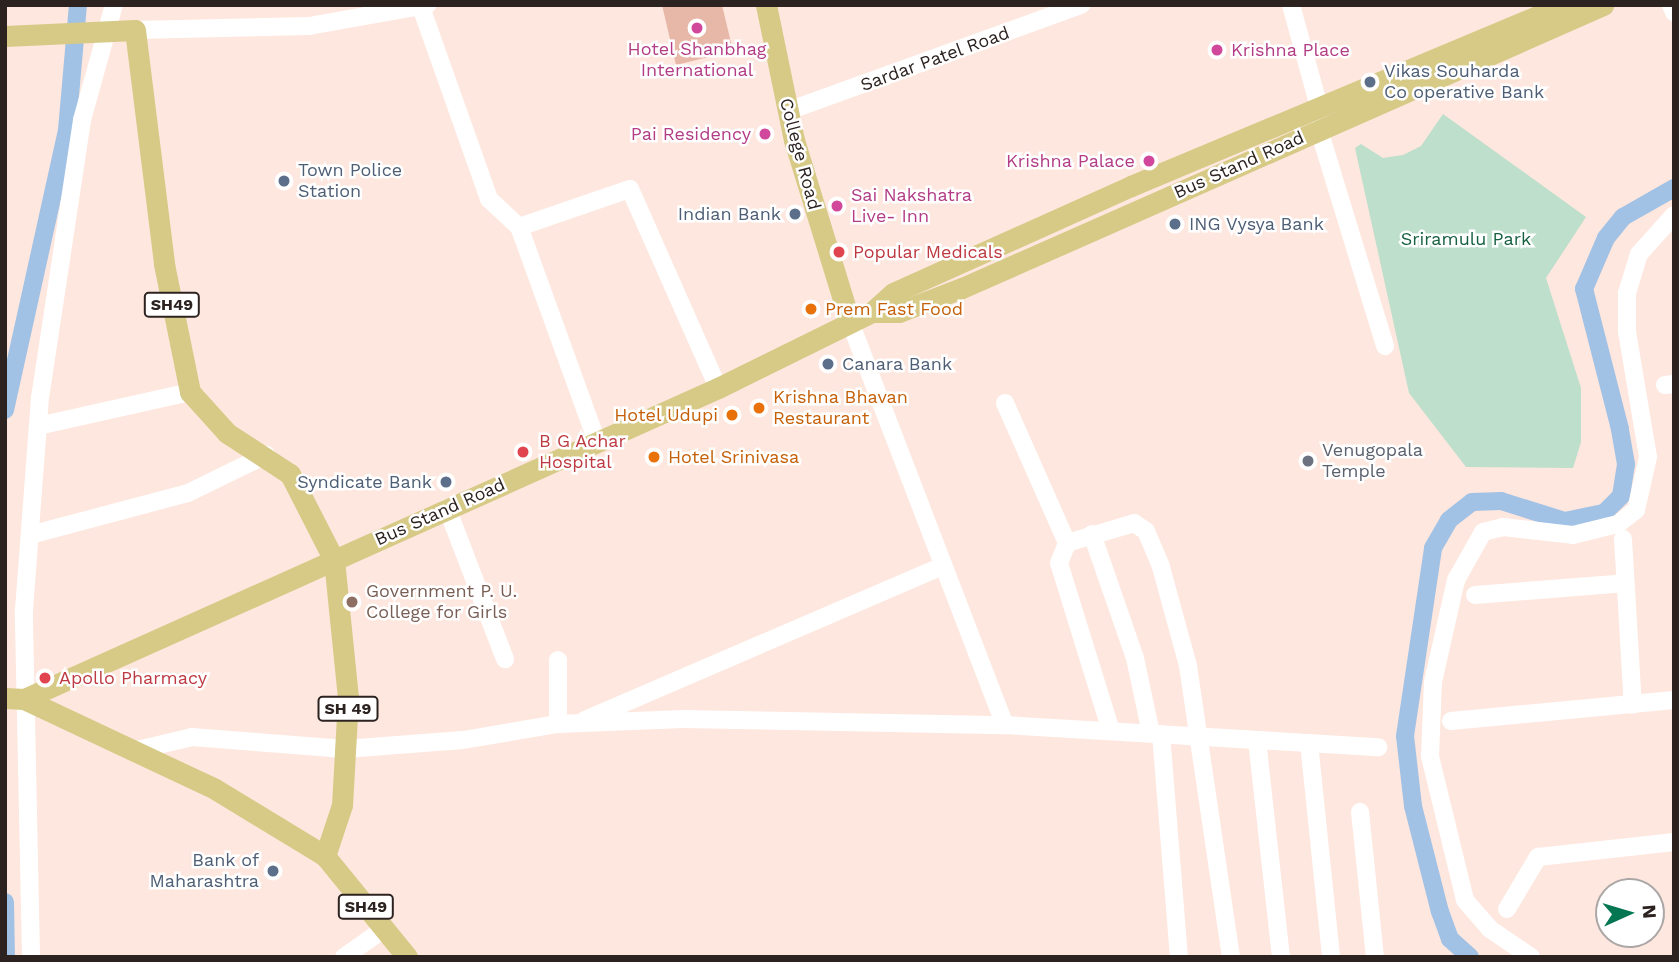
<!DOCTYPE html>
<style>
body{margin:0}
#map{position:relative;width:1679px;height:962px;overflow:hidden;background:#fee7de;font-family:"Work Sans",sans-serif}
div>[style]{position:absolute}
.green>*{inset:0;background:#bddfcb}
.canal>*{height:18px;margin:-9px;padding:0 9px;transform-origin:9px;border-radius:9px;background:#a2c2e5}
.building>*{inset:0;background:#e7b7a8}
.minor>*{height:18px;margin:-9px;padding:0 9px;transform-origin:9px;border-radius:9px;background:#fff}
.major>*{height:21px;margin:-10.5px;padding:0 10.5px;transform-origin:10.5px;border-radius:10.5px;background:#d6ca86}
.dots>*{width:19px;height:19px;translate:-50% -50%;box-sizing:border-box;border:4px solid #fff;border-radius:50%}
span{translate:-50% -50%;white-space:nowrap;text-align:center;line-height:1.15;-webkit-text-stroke:5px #fff;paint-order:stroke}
.shield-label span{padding:2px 5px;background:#fff;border:2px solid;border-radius:5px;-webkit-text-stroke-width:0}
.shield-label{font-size:16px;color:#2c2320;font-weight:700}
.hotel-label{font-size:18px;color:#b23c85}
.left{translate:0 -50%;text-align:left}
.right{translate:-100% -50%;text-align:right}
.street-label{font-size:18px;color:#2c2320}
.service-label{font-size:18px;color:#4e5e75}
.park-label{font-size:18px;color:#166140}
.health-label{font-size:18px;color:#be3a42}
.food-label{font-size:18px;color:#c56008}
.worship-label{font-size:18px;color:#5b616d}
.education-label{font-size:18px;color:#785e54}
.frame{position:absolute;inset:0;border:7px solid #2c2320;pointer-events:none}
.north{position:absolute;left:1595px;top:878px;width:70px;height:70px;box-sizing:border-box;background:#fff;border:2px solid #aba7a6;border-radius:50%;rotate:86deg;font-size:19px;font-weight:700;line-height:28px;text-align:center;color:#2c2320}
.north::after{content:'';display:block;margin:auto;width:24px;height:32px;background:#047752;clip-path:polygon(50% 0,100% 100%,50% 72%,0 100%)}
</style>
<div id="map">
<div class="green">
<div style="clip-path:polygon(1443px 114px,1586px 217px,1546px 278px,1581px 388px,1581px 442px,1573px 468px,1466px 467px,1409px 393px,1355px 148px,1361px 144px,1383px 158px,1403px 155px,1421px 146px)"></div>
</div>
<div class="canal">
<div style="left:5px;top:410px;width:287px;rotate:-77.5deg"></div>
<div style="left:67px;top:130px;width:125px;rotate:-85deg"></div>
<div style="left:5px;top:902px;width:55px;rotate:89deg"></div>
<div style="left:1470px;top:957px;width:27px;rotate:-138deg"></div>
<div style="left:1450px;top:939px;width:29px;rotate:-110deg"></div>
<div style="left:1440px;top:912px;width:109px;rotate:-104.3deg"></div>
<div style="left:1413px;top:806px;width:70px;rotate:-96.5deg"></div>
<div style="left:1405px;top:736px;width:190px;rotate:-81.5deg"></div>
<div style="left:1433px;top:548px;width:32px;rotate:-60deg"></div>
<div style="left:1449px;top:520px;width:29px;rotate:-38deg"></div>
<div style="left:1472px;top:502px;width:29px;rotate:-2deg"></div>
<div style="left:1501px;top:501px;width:67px;rotate:17.4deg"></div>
<div style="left:1565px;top:521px;width:40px;rotate:-12deg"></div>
<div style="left:1604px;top:513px;width:24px;rotate:-45deg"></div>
<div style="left:1621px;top:496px;width:32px;rotate:-81deg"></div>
<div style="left:1626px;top:464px;width:36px;rotate:-100deg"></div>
<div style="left:1620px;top:429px;width:145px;rotate:-104.4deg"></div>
<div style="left:1584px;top:289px;width:56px;rotate:-66.7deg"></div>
<div style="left:1606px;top:238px;width:27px;rotate:-51deg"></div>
<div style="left:1623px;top:217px;width:59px;rotate:-29.6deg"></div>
</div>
<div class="building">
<div style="clip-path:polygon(662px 5px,722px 5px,733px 51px,676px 65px)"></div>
</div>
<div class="minor">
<div style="left:1291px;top:5px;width:109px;rotate:74.6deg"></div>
<div style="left:1320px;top:110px;width:20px;rotate:93deg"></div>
<div style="left:1319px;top:130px;width:226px;rotate:73deg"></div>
<div style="left:1671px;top:5px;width:8px;rotate:67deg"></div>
<div style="left:421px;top:7px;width:204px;rotate:70.5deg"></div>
<div style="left:489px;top:199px;width:41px;rotate:43deg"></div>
<div style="left:135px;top:30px;width:174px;rotate:-1.3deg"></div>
<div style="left:309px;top:26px;width:120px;rotate:-10.1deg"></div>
<div style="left:788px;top:111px;width:312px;rotate:-19.9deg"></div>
<div style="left:850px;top:322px;width:432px;rotate:69deg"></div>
<div style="left:1665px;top:385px;width:9px;rotate:-6deg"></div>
<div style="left:1005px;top:403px;width:153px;rotate:66.1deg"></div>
<div style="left:38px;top:426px;width:156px;rotate:-12.6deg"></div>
<div style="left:597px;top:442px;width:229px;rotate:-109.9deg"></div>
<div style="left:519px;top:227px;width:117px;rotate:-18.9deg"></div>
<div style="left:630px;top:189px;width:218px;rotate:66.1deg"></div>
<div style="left:447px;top:508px;width:162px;rotate:69deg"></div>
<div style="left:1092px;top:534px;width:131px;rotate:70.9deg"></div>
<div style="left:1135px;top:658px;width:77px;rotate:78deg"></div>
<div style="left:30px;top:535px;width:163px;rotate:-14.9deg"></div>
<div style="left:188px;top:493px;width:87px;rotate:-26deg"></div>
<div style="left:1623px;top:539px;width:166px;rotate:86.6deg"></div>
<div style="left:1475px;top:595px;width:151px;rotate:-4.5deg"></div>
<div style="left:558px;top:660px;width:64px;rotate:90deg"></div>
<div style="left:585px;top:720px;width:390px;rotate:-23.3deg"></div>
<div style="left:1451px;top:721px;width:224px;rotate:-5.4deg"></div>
<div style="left:1111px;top:731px;width:176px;rotate:-107.2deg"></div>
<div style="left:1059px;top:563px;width:22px;rotate:-68deg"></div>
<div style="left:1067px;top:543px;width:70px;rotate:-16.6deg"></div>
<div style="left:1134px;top:523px;width:14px;rotate:34deg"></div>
<div style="left:1146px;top:531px;width:39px;rotate:67deg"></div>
<div style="left:1161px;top:567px;width:103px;rotate:74.7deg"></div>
<div style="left:1188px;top:666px;width:294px;rotate:81.6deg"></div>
<div style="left:1161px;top:734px;width:224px;rotate:85.4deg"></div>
<div style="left:1257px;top:740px;width:218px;rotate:83.7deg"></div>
<div style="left:1309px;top:743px;width:215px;rotate:84.1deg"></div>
<div style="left:137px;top:750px;width:57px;rotate:-13.3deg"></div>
<div style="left:192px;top:737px;width:153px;rotate:4.5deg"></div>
<div style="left:345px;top:749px;width:118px;rotate:-4.4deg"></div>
<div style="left:463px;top:740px;width:96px;rotate:-9.6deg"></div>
<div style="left:558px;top:724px;width:125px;rotate:-2.3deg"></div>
<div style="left:683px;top:719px;width:322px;rotate:1.1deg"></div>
<div style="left:1005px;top:725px;width:374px;rotate:3.4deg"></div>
<div style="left:1360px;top:812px;width:146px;rotate:84.1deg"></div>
<div style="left:1507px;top:909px;width:61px;rotate:-59.2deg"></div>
<div style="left:1538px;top:857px;width:137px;rotate:-6.3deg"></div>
<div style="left:31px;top:957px;width:347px;rotate:-91.2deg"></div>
<div style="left:24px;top:610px;width:213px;rotate:-85.7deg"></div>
<div style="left:40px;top:398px;width:281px;rotate:-81.4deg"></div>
<div style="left:82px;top:120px;width:119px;rotate:-74.5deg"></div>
<div style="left:344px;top:957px;width:49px;rotate:-35deg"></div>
<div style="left:1531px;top:957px;width:50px;rotate:-145.7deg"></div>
<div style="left:1490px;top:929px;width:38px;rotate:-131deg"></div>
<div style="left:1465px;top:900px;width:148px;rotate:-103.7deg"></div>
<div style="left:1430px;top:756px;width:74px;rotate:-87.7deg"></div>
<div style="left:1433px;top:682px;width:105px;rotate:-77.3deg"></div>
<div style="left:1456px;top:580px;width:55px;rotate:-60.6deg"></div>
<div style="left:1483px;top:532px;width:21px;rotate:-14deg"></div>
<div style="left:1503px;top:527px;width:70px;rotate:6.5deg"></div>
<div style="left:1573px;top:535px;width:46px;rotate:-13.7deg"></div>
<div style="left:1618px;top:524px;width:23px;rotate:-38deg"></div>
<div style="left:1636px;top:510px;width:54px;rotate:-77.2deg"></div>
<div style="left:1648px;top:457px;width:128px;rotate:-99.5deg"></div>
<div style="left:1627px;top:331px;width:38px;rotate:-90deg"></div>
<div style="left:1627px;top:293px;width:41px;rotate:-72.9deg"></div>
<div style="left:1639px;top:254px;width:52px;rotate:-48.1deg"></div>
</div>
<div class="major">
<div style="left:766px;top:5px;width:138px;rotate:78.3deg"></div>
<div style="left:794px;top:140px;width:190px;rotate:72.9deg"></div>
<div style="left:5px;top:36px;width:130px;rotate:-2.6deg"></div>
<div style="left:135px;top:30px;width:236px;rotate:82.9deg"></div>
<div style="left:164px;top:264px;width:131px;rotate:78.5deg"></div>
<div style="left:190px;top:392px;width:55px;rotate:47.9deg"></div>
<div style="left:227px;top:433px;width:75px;rotate:33.1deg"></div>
<div style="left:290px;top:474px;width:97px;rotate:62.9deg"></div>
<div style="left:334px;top:560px;width:139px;rotate:84.2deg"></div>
<div style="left:348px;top:698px;width:107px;rotate:93.2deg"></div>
<div style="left:342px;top:805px;width:54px;rotate:108.4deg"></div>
<div style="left:872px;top:312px;width:27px"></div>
<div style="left:899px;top:312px;width:67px;rotate:-20.9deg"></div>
<div style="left:962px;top:288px;width:701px;rotate:-23.82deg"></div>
<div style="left:5px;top:698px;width:19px;rotate:3deg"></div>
<div style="left:24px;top:699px;width:760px;rotate:-24.14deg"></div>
<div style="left:718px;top:388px;width:172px;rotate:-26.3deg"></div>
<div style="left:872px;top:312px;width:28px;rotate:-42deg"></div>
<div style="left:893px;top:293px;width:261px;rotate:-24.2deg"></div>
<div style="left:1131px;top:186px;width:469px;rotate:-22.7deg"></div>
<div style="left:24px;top:699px;width:211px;rotate:25.2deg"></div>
<div style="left:215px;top:789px;width:129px;rotate:31.3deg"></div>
<div style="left:325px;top:856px;width:130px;rotate:50.9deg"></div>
</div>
<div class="dots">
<div style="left:697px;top:28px;background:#d1479c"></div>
<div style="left:1217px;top:50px;background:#d1479c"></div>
<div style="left:1370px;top:82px;background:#5c6f8a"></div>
<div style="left:765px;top:134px;background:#d1479c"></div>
<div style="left:1149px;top:161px;background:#d1479c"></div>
<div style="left:284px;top:181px;background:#5c6f8a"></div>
<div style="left:837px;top:206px;background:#d1479c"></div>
<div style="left:795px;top:214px;background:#5c6f8a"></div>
<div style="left:1175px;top:224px;background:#5c6f8a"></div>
<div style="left:839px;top:252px;background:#e0444e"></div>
<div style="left:811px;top:309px;background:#e8710a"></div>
<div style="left:828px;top:364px;background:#5c6f8a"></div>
<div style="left:759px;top:408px;background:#e8710a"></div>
<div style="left:732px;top:415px;background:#e8710a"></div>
<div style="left:523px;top:452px;background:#e0444e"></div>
<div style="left:654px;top:457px;background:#e8710a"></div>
<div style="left:1308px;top:461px;background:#6b7280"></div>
<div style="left:446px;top:482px;background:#5c6f8a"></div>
<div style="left:352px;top:602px;background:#8d6e63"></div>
<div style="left:45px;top:678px;background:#e0444e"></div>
<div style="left:273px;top:871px;background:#5c6f8a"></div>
</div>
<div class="shield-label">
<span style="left:172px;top:305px">SH49</span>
<span style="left:348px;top:709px">SH 49</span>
<span style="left:366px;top:907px">SH49</span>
</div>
<div class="hotel-label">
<span style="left:697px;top:60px">Hotel Shanbhag<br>International</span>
<span class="left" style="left:1231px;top:50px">Krishna Place</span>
<span class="right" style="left:751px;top:134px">Pai Residency</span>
<span class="right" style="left:1135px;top:161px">Krishna Palace</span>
<span class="left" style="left:851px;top:206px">Sai Nakshatra<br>Live- Inn</span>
</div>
<div class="street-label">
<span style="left:935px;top:59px;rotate:-20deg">Sardar Patel Road</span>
<span style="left:800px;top:154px;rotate:75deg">College Road</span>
<span style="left:1239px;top:165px;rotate:-24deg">Bus Stand Road</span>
<span style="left:440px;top:512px;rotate:-24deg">Bus Stand Road</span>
</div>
<div class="service-label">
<span class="left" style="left:1384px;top:82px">Vikas Souharda<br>Co operative Bank</span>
<span class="left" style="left:298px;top:181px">Town Police<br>Station</span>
<span class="right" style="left:781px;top:214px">Indian Bank</span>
<span class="left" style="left:1189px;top:224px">ING Vysya Bank</span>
<span class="left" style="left:842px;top:364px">Canara Bank</span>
<span class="right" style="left:432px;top:482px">Syndicate Bank</span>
<span class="right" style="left:259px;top:871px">Bank of<br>Maharashtra</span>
</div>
<div class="park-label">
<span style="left:1466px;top:239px">Sriramulu Park</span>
</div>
<div class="health-label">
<span class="left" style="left:853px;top:252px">Popular Medicals</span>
<span class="left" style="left:539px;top:452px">B G Achar<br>Hospital</span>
<span class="left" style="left:59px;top:678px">Apollo Pharmacy</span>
</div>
<div class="food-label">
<span class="left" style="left:825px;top:309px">Prem Fast Food</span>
<span class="left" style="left:773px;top:408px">Krishna Bhavan<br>Restaurant</span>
<span class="right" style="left:718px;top:415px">Hotel Udupi</span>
<span class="left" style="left:668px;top:457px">Hotel Srinivasa</span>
</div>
<div class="worship-label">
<span class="left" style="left:1322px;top:461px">Venugopala<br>Temple</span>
</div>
<div class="education-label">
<span class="left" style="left:366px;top:602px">Government P. U.<br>College for Girls</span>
</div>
<div class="frame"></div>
<div class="north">N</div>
</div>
